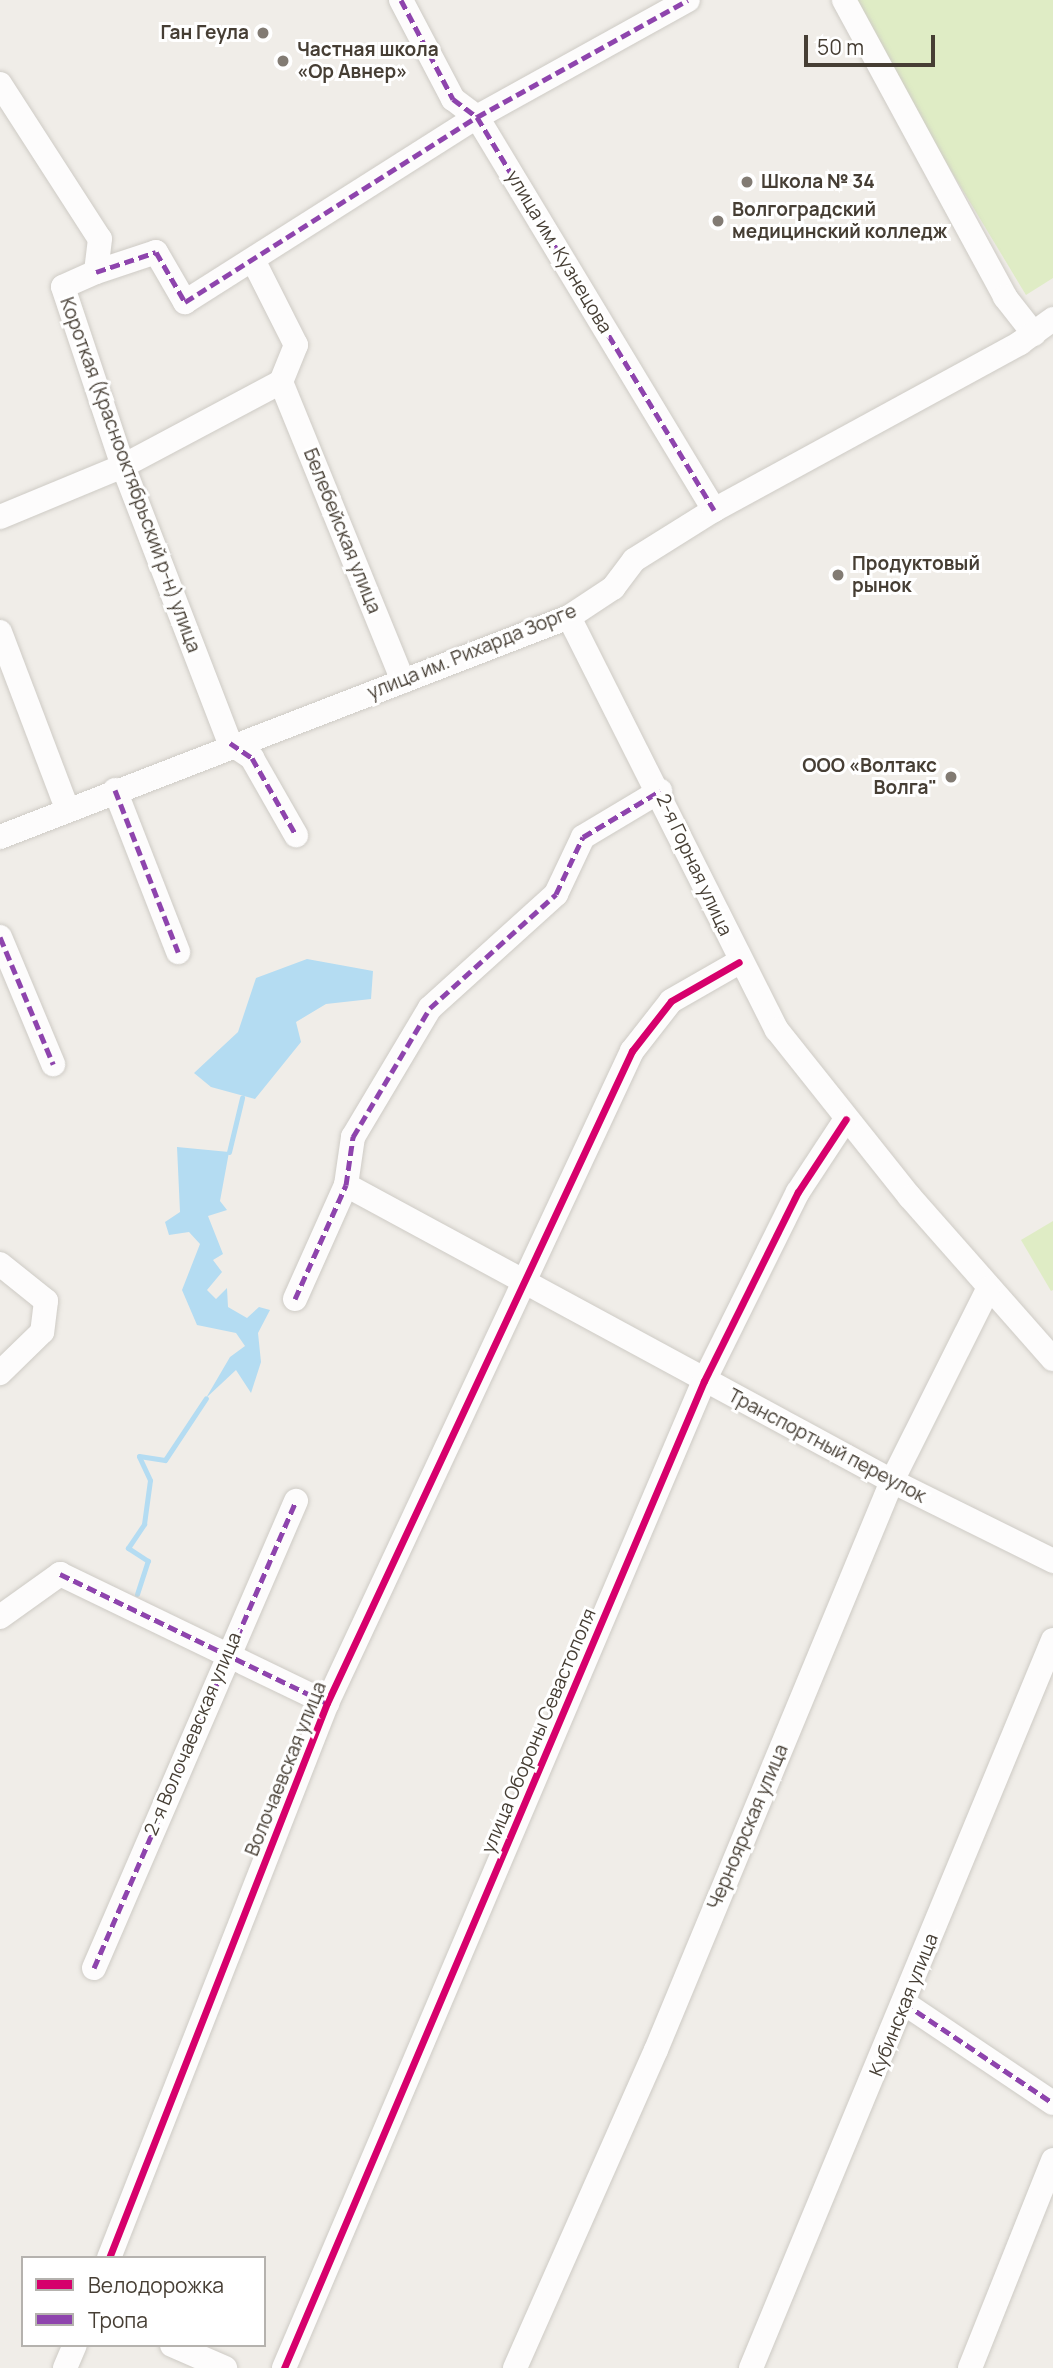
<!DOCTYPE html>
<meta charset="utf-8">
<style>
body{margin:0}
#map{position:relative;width:1053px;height:2368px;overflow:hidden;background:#f0ede8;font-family:Manrope,sans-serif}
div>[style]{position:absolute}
.green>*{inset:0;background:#dfecc5}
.water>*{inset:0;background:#b4dcf2}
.stream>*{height:5px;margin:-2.5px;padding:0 2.5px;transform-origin:2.5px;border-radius:2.5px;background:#b4dcf2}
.roads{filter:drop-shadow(0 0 2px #cecbc5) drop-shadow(0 0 2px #cecbc5)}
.minor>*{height:24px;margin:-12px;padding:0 12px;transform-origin:12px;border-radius:12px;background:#fdfcfc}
.quiet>*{height:5px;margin-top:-2.5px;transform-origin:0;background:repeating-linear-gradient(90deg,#8e44ad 0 10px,transparent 0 15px)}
.cycleway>*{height:7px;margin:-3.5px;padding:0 3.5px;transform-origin:3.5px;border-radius:3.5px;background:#d6006c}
.dots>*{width:19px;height:19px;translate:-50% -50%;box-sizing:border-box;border:4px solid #fff;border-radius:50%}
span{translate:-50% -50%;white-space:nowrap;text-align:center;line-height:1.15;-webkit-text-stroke:6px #fff;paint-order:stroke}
.poi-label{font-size:19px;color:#463e34;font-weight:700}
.right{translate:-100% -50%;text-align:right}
.left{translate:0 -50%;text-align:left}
.street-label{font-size:19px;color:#463e34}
.legend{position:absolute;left:21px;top:2256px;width:245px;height:91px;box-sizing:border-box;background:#fff;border:2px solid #b5b2ae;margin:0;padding:9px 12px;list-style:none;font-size:21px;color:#463e34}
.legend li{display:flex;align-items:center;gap:14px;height:35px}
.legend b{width:35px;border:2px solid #b5b2ae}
.scale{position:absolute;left:804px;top:35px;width:131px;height:32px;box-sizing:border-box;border:4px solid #463e34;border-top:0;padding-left:9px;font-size:21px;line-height:24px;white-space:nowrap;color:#463e34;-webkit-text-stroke:5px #fff;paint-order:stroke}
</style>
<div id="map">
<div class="green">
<div style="clip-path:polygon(848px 0,1053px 0,1053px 278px,1026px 295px)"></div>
<div style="clip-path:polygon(1053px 1221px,1053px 1290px,1051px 1291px,1021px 1240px)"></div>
</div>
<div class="water">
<div style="clip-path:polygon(307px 959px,373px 971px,371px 999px,326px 1004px,296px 1022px,301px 1042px,255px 1099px,211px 1087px,194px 1073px,238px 1032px,256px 978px)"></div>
<div style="clip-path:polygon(177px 1147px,229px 1152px,220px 1201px,227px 1210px,208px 1216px,223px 1254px,213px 1260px,222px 1272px,207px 1290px,216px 1299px,227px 1288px,228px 1307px,247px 1318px,259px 1307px,270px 1310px,258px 1333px,261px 1362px,251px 1393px,236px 1370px,206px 1398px,230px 1357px,245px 1346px,236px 1333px,197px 1325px,182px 1290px,200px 1244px,189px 1232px,169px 1235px,165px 1222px,180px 1212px)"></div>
</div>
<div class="stream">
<div style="left:229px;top:1152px;width:56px;rotate:-76.5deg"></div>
<div style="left:137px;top:1594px;width:35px;rotate:-72deg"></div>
<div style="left:148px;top:1561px;width:24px;rotate:-147deg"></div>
<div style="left:128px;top:1548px;width:29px;rotate:-56deg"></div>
<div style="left:144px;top:1524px;width:44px;rotate:-82.2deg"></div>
<div style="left:150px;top:1480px;width:26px;rotate:-115deg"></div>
<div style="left:139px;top:1456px;width:26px;rotate:9deg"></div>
<div style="left:165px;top:1460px;width:74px;rotate:-56.5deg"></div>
</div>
<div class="roads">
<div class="minor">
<div style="left:401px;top:0;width:112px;rotate:62.3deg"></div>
<div style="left:453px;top:99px;width:30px;rotate:37deg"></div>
<div style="left:477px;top:117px;width:459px;rotate:58.9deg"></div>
<div style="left:844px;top:0;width:338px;rotate:61.5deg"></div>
<div style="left:1005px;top:297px;width:47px;rotate:51.9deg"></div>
<div style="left:0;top:84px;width:184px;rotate:57.2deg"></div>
<div style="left:100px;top:239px;width:33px;rotate:97deg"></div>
<div style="left:96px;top:272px;width:36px;rotate:156deg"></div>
<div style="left:63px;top:287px;width:189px;rotate:71.5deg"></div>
<div style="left:123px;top:466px;width:297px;rotate:68.9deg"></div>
<div style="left:230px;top:743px;width:27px;rotate:34deg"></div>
<div style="left:252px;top:758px;width:89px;rotate:60.3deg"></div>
<div style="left:96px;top:272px;width:63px;rotate:-18.4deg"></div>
<div style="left:156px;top:252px;width:58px;rotate:59.9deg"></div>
<div style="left:185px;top:302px;width:346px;rotate:-32.4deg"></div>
<div style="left:477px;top:117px;width:241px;rotate:-29deg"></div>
<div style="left:281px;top:382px;width:323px;rotate:67.8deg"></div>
<div style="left:0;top:517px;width:133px;rotate:-22.5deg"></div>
<div style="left:123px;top:466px;width:179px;rotate:-28deg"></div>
<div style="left:281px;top:382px;width:40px;rotate:-68deg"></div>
<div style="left:296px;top:345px;width:93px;rotate:-116.8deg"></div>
<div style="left:569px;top:617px;width:462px;rotate:63.3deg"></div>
<div style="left:777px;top:1030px;width:213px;rotate:51.5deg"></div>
<div style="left:910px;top:1197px;width:216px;rotate:48.6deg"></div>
<div style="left:0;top:632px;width:188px;rotate:69.2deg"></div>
<div style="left:115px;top:790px;width:174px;rotate:68.7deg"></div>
<div style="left:0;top:837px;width:610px;rotate:-21.14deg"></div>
<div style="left:569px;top:617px;width:53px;rotate:-33.4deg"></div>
<div style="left:613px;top:588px;width:35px;rotate:-53deg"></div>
<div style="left:634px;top:560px;width:94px;rotate:-32deg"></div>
<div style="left:714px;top:510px;width:349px;rotate:-28.6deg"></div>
<div style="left:1020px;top:343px;width:41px;rotate:-36deg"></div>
<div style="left:0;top:937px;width:138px;rotate:67.3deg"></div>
<div style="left:346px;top:1185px;width:621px;rotate:28.46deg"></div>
<div style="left:892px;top:1481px;width:180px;rotate:26.4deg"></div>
<div style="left:0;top:1264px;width:59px;rotate:38.8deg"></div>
<div style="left:46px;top:1301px;width:31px;rotate:97deg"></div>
<div style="left:42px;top:1332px;width:59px;rotate:135.7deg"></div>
<div style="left:295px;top:1299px;width:125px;rotate:-65.9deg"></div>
<div style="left:346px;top:1185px;width:49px;rotate:-81.7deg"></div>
<div style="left:353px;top:1137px;width:150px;rotate:-59.2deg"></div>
<div style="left:430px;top:1008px;width:170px;rotate:-42.1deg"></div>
<div style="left:556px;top:894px;width:63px;rotate:-64.7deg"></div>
<div style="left:583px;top:837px;width:90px;rotate:-30.9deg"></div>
<div style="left:0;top:1617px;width:74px;rotate:-35.6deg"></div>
<div style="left:60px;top:1574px;width:297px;rotate:25.8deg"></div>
<div style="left:94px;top:1968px;width:509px;rotate:-66.61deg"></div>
<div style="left:904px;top:2003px;width:179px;rotate:33.9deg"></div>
<div style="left:109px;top:2258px;width:596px;rotate:-68.56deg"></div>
<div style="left:327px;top:1703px;width:720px;rotate:-64.93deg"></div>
<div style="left:632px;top:1051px;width:63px;rotate:-52deg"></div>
<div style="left:671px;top:1001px;width:78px;rotate:-29.8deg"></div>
<div style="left:172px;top:2345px;width:58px;rotate:23.5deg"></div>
<div style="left:65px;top:2368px;width:25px;rotate:-67deg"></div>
<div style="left:284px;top:2368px;width:1073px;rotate:-66.95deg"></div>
<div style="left:704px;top:1381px;width:211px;rotate:-63.6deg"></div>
<div style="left:798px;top:1192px;width:87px;rotate:-56.7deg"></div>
<div style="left:515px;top:2368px;width:348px;rotate:-66.1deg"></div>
<div style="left:656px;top:2050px;width:616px;rotate:-67.47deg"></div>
<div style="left:892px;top:1481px;width:215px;rotate:-63.4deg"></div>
<div style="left:751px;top:2368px;width:788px;rotate:-67.47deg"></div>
<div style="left:970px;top:2368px;width:224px;rotate:-68.2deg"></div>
</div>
</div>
<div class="quiet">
<div style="left:401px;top:0;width:112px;rotate:62.3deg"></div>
<div style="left:453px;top:99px;width:30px;rotate:37deg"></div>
<div style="left:477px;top:117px;width:459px;rotate:58.9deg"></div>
<div style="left:96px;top:272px;width:63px;rotate:-18.4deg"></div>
<div style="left:156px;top:252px;width:58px;rotate:59.9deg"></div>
<div style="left:185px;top:302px;width:346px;rotate:-32.4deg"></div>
<div style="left:477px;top:117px;width:241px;rotate:-29deg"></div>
<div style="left:230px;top:743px;width:27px;rotate:34deg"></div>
<div style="left:252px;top:758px;width:89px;rotate:60.3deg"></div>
<div style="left:115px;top:790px;width:174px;rotate:68.7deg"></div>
<div style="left:0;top:937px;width:138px;rotate:67.3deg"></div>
<div style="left:295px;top:1299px;width:125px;rotate:-65.9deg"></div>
<div style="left:346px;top:1185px;width:49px;rotate:-81.7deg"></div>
<div style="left:353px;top:1137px;width:150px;rotate:-59.2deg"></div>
<div style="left:430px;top:1008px;width:170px;rotate:-42.1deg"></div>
<div style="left:556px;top:894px;width:63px;rotate:-64.7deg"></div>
<div style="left:583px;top:837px;width:90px;rotate:-30.9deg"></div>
<div style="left:60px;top:1574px;width:297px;rotate:25.8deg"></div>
<div style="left:94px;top:1968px;width:509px;rotate:-66.61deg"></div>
<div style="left:904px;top:2003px;width:179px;rotate:33.9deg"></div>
</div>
<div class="cycleway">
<div style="left:109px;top:2258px;width:596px;rotate:-68.56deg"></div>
<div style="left:327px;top:1703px;width:720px;rotate:-64.93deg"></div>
<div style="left:632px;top:1051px;width:63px;rotate:-52deg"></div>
<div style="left:671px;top:1001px;width:78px;rotate:-29.8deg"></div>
<div style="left:284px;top:2368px;width:1073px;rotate:-66.95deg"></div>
<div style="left:704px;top:1381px;width:211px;rotate:-63.6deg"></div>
<div style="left:798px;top:1192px;width:87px;rotate:-56.7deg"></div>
</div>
<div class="dots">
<div style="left:263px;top:33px;background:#827b73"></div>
<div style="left:283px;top:61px;background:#827b73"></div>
<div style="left:747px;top:182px;background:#827b73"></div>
<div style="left:718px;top:221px;background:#827b73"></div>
<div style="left:838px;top:575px;background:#827b73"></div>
<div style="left:951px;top:777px;background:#827b73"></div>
</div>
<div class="poi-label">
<span class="right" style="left:249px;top:33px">Ган Геула</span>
<span class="left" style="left:297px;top:61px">Частная школа<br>«Ор Авнер»</span>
<span class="left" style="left:761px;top:182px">Школа № 34</span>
<span class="left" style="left:732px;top:221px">Волгоградский<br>медицинский колледж</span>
<span class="left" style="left:852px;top:575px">Продуктовый<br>рынок</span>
<span class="right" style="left:937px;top:777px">ООО «Волтакс<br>Волга"</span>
</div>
<div class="street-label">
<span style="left:559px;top:252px;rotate:59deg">улица им. Кузнецова</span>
<span style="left:130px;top:475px;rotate:70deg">Короткая (Краснооктябрьский р-н) улица</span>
<span style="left:342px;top:531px;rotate:68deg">Белебейская улица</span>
<span style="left:472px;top:652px;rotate:-22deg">улица им. Рихарда Зорге</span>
<span style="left:694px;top:865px;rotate:65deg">2-я Горная улица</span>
<span style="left:827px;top:1446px;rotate:28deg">Транспортный переулок</span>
<span style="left:539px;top:1731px;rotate:-67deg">улица Обороны Севастополя</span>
<span style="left:193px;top:1734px;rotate:-67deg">2-я Волочаевская улица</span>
<span style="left:286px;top:1769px;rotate:-68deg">Волочаевская улица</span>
<span style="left:748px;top:1827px;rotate:-67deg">Черноярская улица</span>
<span style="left:904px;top:2005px;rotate:-68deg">Кубинская улица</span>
</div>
<ul class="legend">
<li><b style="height:9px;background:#d6006c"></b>Велодорожка</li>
<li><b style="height:9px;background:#8e44ad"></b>Тропа</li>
</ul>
<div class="scale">50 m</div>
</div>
